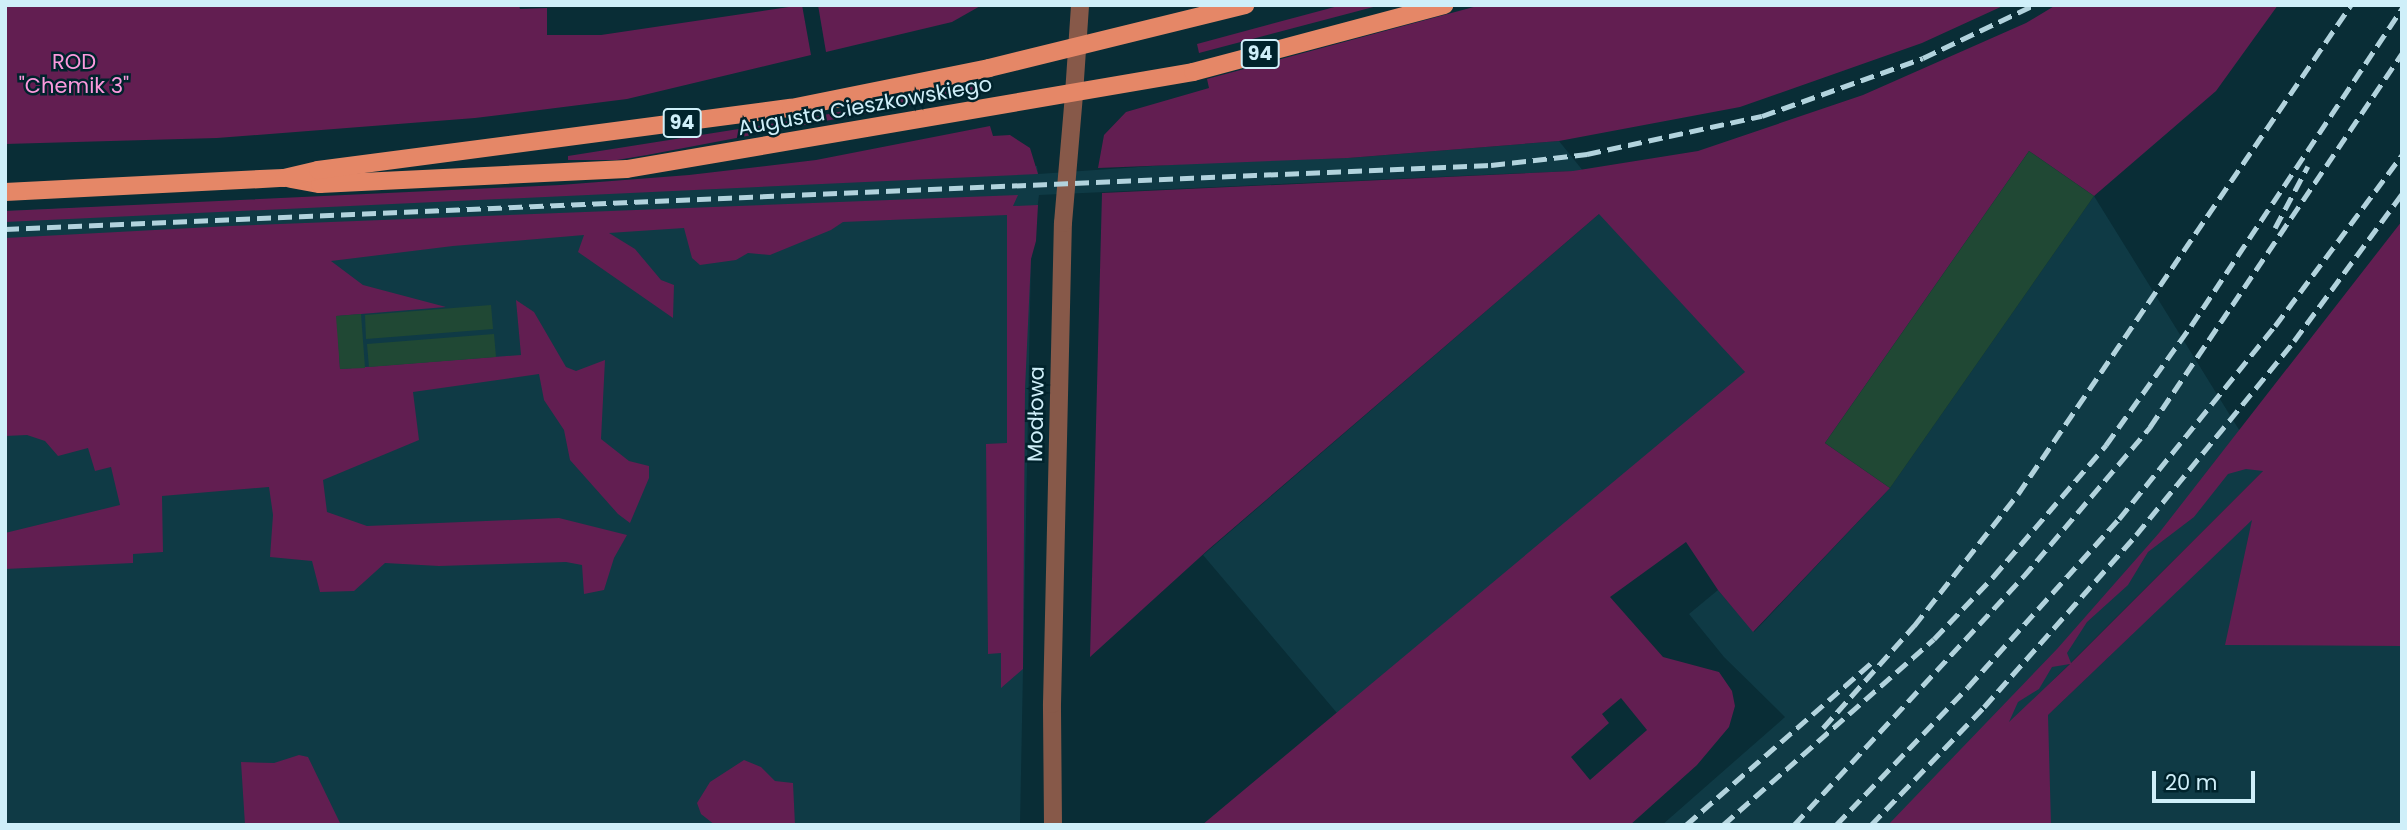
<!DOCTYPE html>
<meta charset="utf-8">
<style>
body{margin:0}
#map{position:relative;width:2407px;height:830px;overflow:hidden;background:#092d36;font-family:Poppins,sans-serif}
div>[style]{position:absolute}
.built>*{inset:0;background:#0f3a45}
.green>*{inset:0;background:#621e51}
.water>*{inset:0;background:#204834}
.minor>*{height:18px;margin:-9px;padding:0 9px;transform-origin:9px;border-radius:9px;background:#875949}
.tertiary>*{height:18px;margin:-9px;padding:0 9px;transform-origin:9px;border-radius:9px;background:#875949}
.primary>*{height:18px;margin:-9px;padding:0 9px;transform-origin:9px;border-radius:9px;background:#e58767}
.rail>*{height:5px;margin-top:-2.5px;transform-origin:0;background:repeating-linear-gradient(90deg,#b2d3dd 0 14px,transparent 0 21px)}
span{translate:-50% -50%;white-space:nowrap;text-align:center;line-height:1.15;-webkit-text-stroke:5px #00232c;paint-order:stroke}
.shield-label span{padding:2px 5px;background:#00232c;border:2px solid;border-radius:5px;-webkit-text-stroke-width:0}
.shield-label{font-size:19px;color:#cfeff9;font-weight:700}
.park-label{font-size:21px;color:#fa99dc}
.street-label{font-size:21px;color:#cfeff9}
.frame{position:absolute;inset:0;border:7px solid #cfeff9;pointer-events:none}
.scale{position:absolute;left:2152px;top:771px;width:103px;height:32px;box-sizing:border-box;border:4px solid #cfeff9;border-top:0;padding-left:9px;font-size:21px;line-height:24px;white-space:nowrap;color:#cfeff9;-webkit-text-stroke:5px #00232c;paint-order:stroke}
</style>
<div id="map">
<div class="built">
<div style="clip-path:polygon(1559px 141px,1746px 373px,1337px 713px,1203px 555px,1599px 214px,1573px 171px,1039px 195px,1031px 259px,1020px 825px,5px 825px,5px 211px,1037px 166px,1038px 174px,1239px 160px,1348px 158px)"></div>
<div style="clip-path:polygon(2094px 196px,2264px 470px,1908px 825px,1662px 825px,1785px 717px,1724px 657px,1689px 614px,1718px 590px,1754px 632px,1890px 488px)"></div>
<div style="clip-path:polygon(2291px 482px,2402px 488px,2402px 825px,1938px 825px,1965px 794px)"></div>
</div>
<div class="green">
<div style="clip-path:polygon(5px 5px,519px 5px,520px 9px,547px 8px,547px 35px,601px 35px,802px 5px,811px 55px,627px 99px,475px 118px,217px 138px,5px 144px)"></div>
<div style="clip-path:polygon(818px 5px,982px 5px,952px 22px,826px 52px)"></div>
<div style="clip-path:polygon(1342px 5px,1381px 5px,1199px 53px,1197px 44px)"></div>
<div style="clip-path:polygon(1481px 5px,2005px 5px,1922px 43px,1740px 107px,1559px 141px,1348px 158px,1098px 168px,1104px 135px,1126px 112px,1209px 88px,1207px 79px)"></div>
<div style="clip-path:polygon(evenodd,2056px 5px,2278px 5px,2216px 91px,2094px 196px,2029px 151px,1825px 443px,1890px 488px,1753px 632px,1718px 590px,1686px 542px,1610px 597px,1663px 657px,1719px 672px,1732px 691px,1735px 706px,1729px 727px,1697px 765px,1630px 825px,1202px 825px,1745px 372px,1599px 214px,1209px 549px,1090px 657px,1102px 193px,1573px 171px,1698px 151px,1863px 95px,2026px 23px,2056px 5px,1621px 698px,1647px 730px,1590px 780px,1571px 757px,1609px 723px,1602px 714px,1621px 698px)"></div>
<div style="clip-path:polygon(981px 83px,983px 91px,647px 155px,617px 160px,568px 160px,568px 156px,814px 117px)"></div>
<div style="clip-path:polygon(990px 126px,993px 136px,1010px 135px,1030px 148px,1038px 174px,5px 222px,5px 211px,560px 185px,689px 175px,816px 160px)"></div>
<div style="clip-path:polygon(1018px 195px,1013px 206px,1038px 205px,1036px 241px,1031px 259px,1025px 389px,1023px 669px,1001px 688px,1001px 653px,988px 654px,986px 444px,1007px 443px,1007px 215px,843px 222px,831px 230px,770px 255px,748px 253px,736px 260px,700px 265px,692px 258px,684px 228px,609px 233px,635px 249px,661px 280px,674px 285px,673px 318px,578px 252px,584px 235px,453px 246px,331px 261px,363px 285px,446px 307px,337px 316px,340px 369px,521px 355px,516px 300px,534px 312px,566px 367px,576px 371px,605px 360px,601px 439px,629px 461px,649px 466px,649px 478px,630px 523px,618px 514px,570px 460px,564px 430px,544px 400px,539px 374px,413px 392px,419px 440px,323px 480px,327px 512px,367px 526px,559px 518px,627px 535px,614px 558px,604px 590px,584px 594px,582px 565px,566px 562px,439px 566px,385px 563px,354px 591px,320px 592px,312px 561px,270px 557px,273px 515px,269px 487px,162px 496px,163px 552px,133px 554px,133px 563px,5px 569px,5px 533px,120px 505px,111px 467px,95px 471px,88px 448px,58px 456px,45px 441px,27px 435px,5px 436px,5px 238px,230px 226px)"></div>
<div style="clip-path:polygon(evenodd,2402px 221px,2402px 646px,2225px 645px,2252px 520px,2048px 715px,2051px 825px,1888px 825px,2057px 649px,2159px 533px,2402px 221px,2246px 469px,2263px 471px,2071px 663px,2067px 653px,2087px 622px,2128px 585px,2148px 552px,2194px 517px,2228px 474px,2246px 469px,2402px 221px,2070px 664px,2009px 722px,2018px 702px,2039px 689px,2052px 667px,2070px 664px)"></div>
<div style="clip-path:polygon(299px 755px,308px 757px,341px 825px,245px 825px,241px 762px,274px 763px)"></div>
<div style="clip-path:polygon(744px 760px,761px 767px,775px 781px,793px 783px,795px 825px,715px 825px,701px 814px,697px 803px,710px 782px)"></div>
</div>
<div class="water">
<div style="clip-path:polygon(2029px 151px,2094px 196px,1890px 488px,1825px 443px)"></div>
<div style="clip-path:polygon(491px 305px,493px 329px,366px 339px,365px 315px)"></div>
<div style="clip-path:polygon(361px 314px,365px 368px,340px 369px,336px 316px)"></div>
<div style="clip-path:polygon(494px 334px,496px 357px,369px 367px,367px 344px)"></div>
</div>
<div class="minor">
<div style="left:1053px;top:825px;width:121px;rotate:-90.5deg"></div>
<div style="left:1052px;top:704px;width:481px;rotate:-88.7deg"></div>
<div style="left:1063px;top:223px;width:129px;rotate:-85.1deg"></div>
</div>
<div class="tertiary">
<div style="left:1074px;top:94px;width:89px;rotate:-86.1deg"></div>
</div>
<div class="primary">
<div style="left:291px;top:179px;width:29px;rotate:10deg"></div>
<div style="left:320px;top:184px;width:307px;rotate:-2.8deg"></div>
<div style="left:627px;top:169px;width:574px;rotate:-9.72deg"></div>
<div style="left:1193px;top:72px;width:260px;rotate:-14.9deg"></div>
<div style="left:5px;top:192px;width:279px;rotate:-2.9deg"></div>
<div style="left:284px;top:178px;width:35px;rotate:-13deg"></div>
<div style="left:318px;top:170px;width:477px;rotate:-7.5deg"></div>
<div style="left:791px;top:108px;width:202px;rotate:-11.4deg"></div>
<div style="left:989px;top:68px;width:264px;rotate:-13.8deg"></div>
</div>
<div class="rail">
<div style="left:2275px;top:228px;width:70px;rotate:-62deg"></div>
<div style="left:5px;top:229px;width:1487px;rotate:-2.47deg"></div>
<div style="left:1491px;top:165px;width:97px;rotate:-6.5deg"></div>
<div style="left:1587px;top:154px;width:179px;rotate:-12.3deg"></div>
<div style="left:1762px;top:116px;width:171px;rotate:-19.8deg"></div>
<div style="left:1923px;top:58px;width:123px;rotate:-25.5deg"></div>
<div style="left:1823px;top:728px;width:137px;rotate:-48.3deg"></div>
<div style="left:1914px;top:626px;width:168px;rotate:-51.8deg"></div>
<div style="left:2018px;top:494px;width:592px;rotate:-55.75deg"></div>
<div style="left:1686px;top:825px;width:247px;rotate:-41.2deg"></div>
<div style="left:1723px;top:825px;width:281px;rotate:-41.4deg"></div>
<div style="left:1934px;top:639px;width:86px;rotate:-46.4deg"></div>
<div style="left:1993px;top:577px;width:174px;rotate:-49.4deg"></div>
<div style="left:2106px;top:445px;width:146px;rotate:-54.5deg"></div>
<div style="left:2191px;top:326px;width:382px;rotate:-56.4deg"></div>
<div style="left:1794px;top:825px;width:338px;rotate:-47.3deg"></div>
<div style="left:2023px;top:577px;width:197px;rotate:-49.7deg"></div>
<div style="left:2150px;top:427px;width:451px;rotate:-56deg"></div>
<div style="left:1836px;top:825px;width:191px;rotate:-46.3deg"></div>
<div style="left:1968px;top:687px;width:226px;rotate:-48.1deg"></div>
<div style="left:2119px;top:519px;width:248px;rotate:-51.1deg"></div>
<div style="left:2275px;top:326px;width:213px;rotate:-53.4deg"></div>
<div style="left:1871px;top:825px;width:163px;rotate:-46.2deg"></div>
<div style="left:1984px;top:707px;width:230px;rotate:-48.5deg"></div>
<div style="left:2136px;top:535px;width:250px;rotate:-50.8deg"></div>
<div style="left:2294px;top:341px;width:182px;rotate:-53.7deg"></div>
</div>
<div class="shield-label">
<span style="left:1260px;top:54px">94</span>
<span style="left:682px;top:123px">94</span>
</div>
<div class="park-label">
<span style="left:74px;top:74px">ROD<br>"Chemik 3"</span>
</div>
<div class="street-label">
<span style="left:865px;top:106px;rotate:-10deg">Augusta Cieszkowskiego</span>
<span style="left:1036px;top:414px;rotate:-89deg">Modłowa</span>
</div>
<div class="frame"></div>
<div class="scale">20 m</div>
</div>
